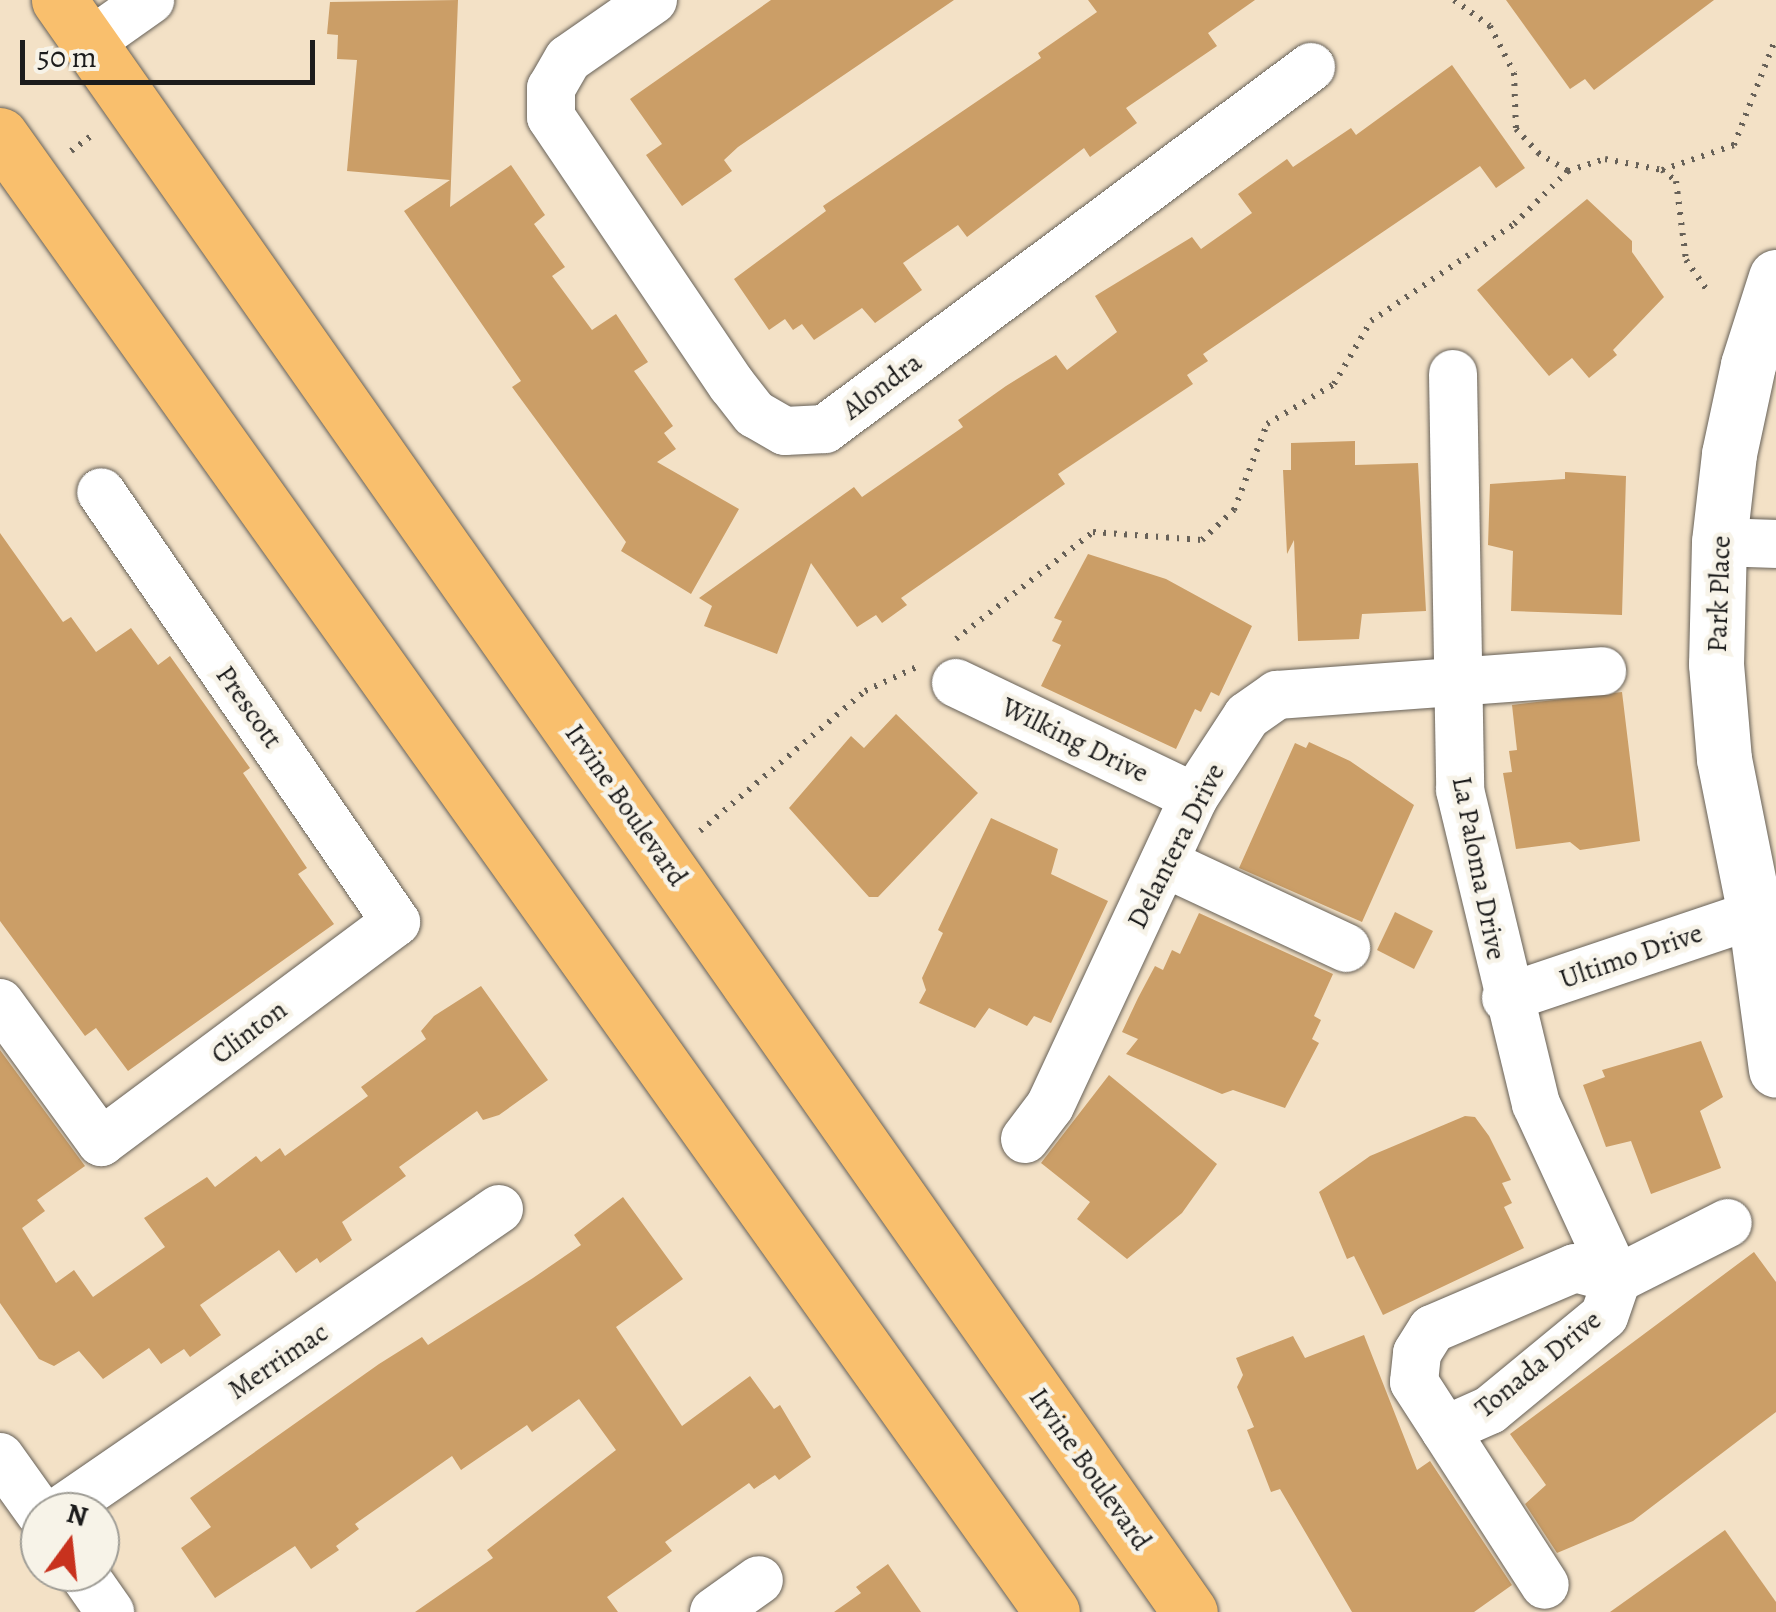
<!DOCTYPE html>
<style>
body{margin:0}
#map{position:relative;width:1776px;height:1612px;overflow:hidden;background:#f3e1c6;font-family:Alegreya,serif}
div>[style]{position:absolute}
.building>*{inset:0;background:#cb9e67}
.path>*{height:6px;margin-top:-3px;transform-origin:0;background:repeating-linear-gradient(90deg,#676158 0 2.5px,transparent 0 10.5px)}
.roads{filter:drop-shadow(0 0 2px #676158) drop-shadow(0 0 2px #676158)}
.minor>*{height:48px;margin:-24px;padding:0 24px;transform-origin:24px;border-radius:24px;background:#fff}
.tertiary>*{height:55px;margin:-27.5px;padding:0 27.5px;transform-origin:27.5px;border-radius:27.5px;background:#fff}
.primary>*{height:55px;margin:-27.5px;padding:0 27.5px;transform-origin:27.5px;border-radius:27.5px;background:#f9bf6d}
span{translate:-50% -50%;white-space:nowrap;text-align:center;line-height:1.15;-webkit-text-stroke:9px #f7f3e8;paint-order:stroke}
.street-label{font-size:28px;color:#1c1c1c}
.north{position:absolute;left:20px;top:1492px;width:100px;height:100px;box-sizing:border-box;background:#f7f3e8;border:2px solid #9f9d96;border-radius:50%;rotate:15deg;font-size:28px;font-weight:700;line-height:40px;text-align:center;color:#1c1c1c}
.north::after{content:'';display:block;margin:auto;width:35px;height:45px;background:#c8321e;clip-path:polygon(50% 0,100% 100%,50% 72%,0 100%)}
.scale{position:absolute;left:20px;top:40px;width:295px;height:45px;box-sizing:border-box;border:5px solid #1c1c1c;border-top:0;padding-left:12px;font-size:30px;line-height:35px;white-space:nowrap;color:#1c1c1c;-webkit-text-stroke:8px #f7f3e8;paint-order:stroke}
</style>
<div id="map">
<div class="building">
<div style="clip-path:polygon(458px 0,450px 207px,511px 165px,545px 215px,534px 224px,565px 267px,552px 276px,592px 330px,616px 314px,648px 362px,634px 371px,673px 426px,664px 433px,676px 449px,657px 462px,739px 509px,691px 594px,621px 551px,626px 542px,512px 387px,521px 381px,404px 211px,450px 180px,347px 171px,357px 60px,337px 59px,338px 35px,327px 34px,330px 2px)"></div>
<div style="clip-path:polygon(771px 0,954px 0,738px 147px,724px 160px,732px 171px,682px 206px,646px 155px,662px 144px,630px 99px)"></div>
<div style="clip-path:polygon(1088px 0,1255px 0,1208px 33px,1217px 46px,1126px 108px,1137px 123px,1090px 157px,1084px 148px,967px 237px,958px 225px,903px 263px,922px 290px,875px 323px,862px 308px,814px 340px,802px 324px,793px 330px,785px 319px,769px 330px,734px 279px,826px 211px,823px 206px,1041px 58px,1038px 53px,1097px 12px)"></div>
<div style="clip-path:polygon(1506px 0,1714px 0,1594px 90px,1585px 79px,1570px 89px)"></div>
<div style="clip-path:polygon(1452px 65px,1525px 168px,1496px 188px,1480px 166px,1203px 354px,1208px 361px,1187px 375px,1193px 384px,1058px 474px,1065px 484px,901px 598px,907px 605px,882px 623px,876px 615px,857px 627px,811px 563px,777px 654px,704px 626px,712px 606px,699px 598px,854px 487px,862px 497px,963px 427px,958px 420px,1006px 386px,1056px 355px,1067px 370px,1117px 332px,1095px 296px,1192px 237px,1201px 249px,1252px 213px,1238px 194px,1287px 159px,1293px 167px,1351px 128px,1356px 135px)"></div>
<div style="clip-path:polygon(1587px 199px,1632px 241px,1632px 252px,1664px 297px,1613px 350px,1617px 355px,1589px 378px,1572px 358px,1549px 376px,1477px 290px)"></div>
<div style="clip-path:polygon(1355px 441px,1355px 465px,1418px 463px,1426px 611px,1362px 614px,1359px 639px,1298px 641px,1294px 540px,1287px 554px,1283px 470px,1291px 470px,1291px 443px)"></div>
<div style="clip-path:polygon(1565px 472px,1626px 476px,1622px 615px,1511px 611px,1513px 551px,1488px 545px,1490px 484px,1565px 479px)"></div>
<div style="clip-path:polygon(0 533px,63px 622px,71px 617px,96px 652px,131px 628px,158px 665px,170px 656px,250px 768px,243px 773px,307px 868px,298px 874px,334px 924px,128px 1071px,96px 1028px,85px 1036px,0 921px)"></div>
<div style="clip-path:polygon(1088px 554px,1166px 579px,1252px 626px,1219px 696px,1211px 692px,1201px 712px,1195px 709px,1176px 749px,1041px 686px,1061px 645px,1052px 641px,1062px 621px,1054px 618px)"></div>
<div style="clip-path:polygon(1622px 692px,1640px 841px,1580px 850px,1570px 842px,1516px 849px,1503px 773px,1512px 772px,1509px 751px,1517px 750px,1512px 705px)"></div>
<div style="clip-path:polygon(896px 714px,978px 793px,878px 897px,869px 897px,789px 808px,851px 736px,864px 748px)"></div>
<div style="clip-path:polygon(1309px 742px,1350px 761px,1414px 805px,1362px 922px,1239px 868px,1295px 743px,1306px 748px)"></div>
<div style="clip-path:polygon(991px 818px,1058px 849px,1051px 874px,1108px 901px,1051px 1023px,1034px 1016px,1027px 1026px,989px 1008px,975px 1028px,919px 1003px,926px 990px,922px 978px,943px 933px,938px 930px)"></div>
<div style="clip-path:polygon(1395px 912px,1433px 931px,1414px 969px,1377px 950px)"></div>
<div style="clip-path:polygon(1199px 913px,1333px 974px,1314px 1016px,1321px 1020px,1312px 1039px,1319px 1043px,1285px 1108px,1233px 1090px,1222px 1094px,1126px 1054px,1138px 1039px,1122px 1032px,1138px 998px,1155px 966px,1163px 970px,1172px 950px,1180px 954px)"></div>
<div style="clip-path:polygon(481px 986px,548px 1080px,499px 1115px,483px 1120px,477px 1111px,399px 1167px,406px 1176px,342px 1222px,352px 1240px,320px 1263px,317px 1258px,296px 1273px,279px 1250px,200px 1305px,221px 1335px,190px 1357px,184px 1349px,161px 1364px,149px 1348px,103px 1379px,79px 1351px,54px 1366px,39px 1359px,0 1303px,0 1050px,85px 1166px,37px 1200px,45px 1211px,22px 1228px,56px 1283px,74px 1270px,93px 1297px,165px 1247px,144px 1218px,207px 1177px,215px 1187px,256px 1156px,261px 1162px,280px 1148px,285px 1156px,368px 1096px,361px 1087px,426px 1039px,421px 1031px,434px 1016px)"></div>
<div style="clip-path:polygon(1701px 1041px,1723px 1097px,1700px 1111px,1721px 1168px,1651px 1194px,1631px 1141px,1606px 1147px,1583px 1085px,1605px 1077px,1602px 1070px)"></div>
<div style="clip-path:polygon(1109px 1075px,1217px 1164px,1182px 1213px,1127px 1259px,1077px 1219px,1090px 1202px,1041px 1163px)"></div>
<div style="clip-path:polygon(1465px 1116px,1475px 1117px,1489px 1136px,1511px 1180px,1502px 1183px,1512px 1203px,1504px 1207px,1524px 1248px,1383px 1315px,1354px 1256px,1347px 1259px,1319px 1192px,1370px 1156px)"></div>
<div style="clip-path:polygon(623px 1197px,683px 1279px,616px 1327px,682px 1426px,750px 1376px,774px 1409px,780px 1405px,811px 1457px,779px 1480px,775px 1475px,754px 1489px,749px 1483px,665px 1542px,672px 1551px,607px 1597px,618px 1612px,415px 1612px,493px 1558px,487px 1550px,616px 1450px,579px 1399px,532px 1432px,527px 1425px,461px 1470px,452px 1456px,355px 1524px,359px 1529px,336px 1546px,339px 1550px,311px 1569px,295px 1546px,215px 1598px,181px 1548px,211px 1527px,190px 1498px,379px 1364px,422px 1337px,428px 1345px,533px 1278px,581px 1245px,574px 1235px)"></div>
<div style="clip-path:polygon(1754px 1252px,1776px 1282px,1776px 1412px,1633px 1521px,1557px 1553px,1525px 1504px,1546px 1485px,1510px 1434px)"></div>
<div style="clip-path:polygon(1364px 1335px,1417px 1470px,1430px 1461px,1512px 1585px,1474px 1612px,1352px 1612px,1280px 1489px,1271px 1492px,1247px 1430px,1254px 1427px,1237px 1387px,1243px 1375px,1236px 1358px,1293px 1336px,1305px 1358px)"></div>
<div style="clip-path:polygon(1725px 1530px,1776px 1602px,1776px 1612px,1610px 1612px)"></div>
<div style="clip-path:polygon(888px 1564px,921px 1612px,834px 1612px,861px 1593px,856px 1587px)"></div>
</div>
<div class="path">
<div style="left:1454px;top:0;width:44px;rotate:35.8deg"></div>
<div style="left:1490px;top:26px;width:53px;rotate:62.9deg"></div>
<div style="left:1514px;top:73px;width:56px;rotate:88deg"></div>
<div style="left:1516px;top:129px;width:33px;rotate:47deg"></div>
<div style="left:1538px;top:153px;width:35px;rotate:31deg"></div>
<div style="left:71px;top:151px;width:31px;rotate:-37deg"></div>
<div style="left:1662px;top:170px;width:18px;rotate:38deg"></div>
<div style="left:1676px;top:181px;width:80px;rotate:82.8deg"></div>
<div style="left:1686px;top:260px;width:40px;rotate:55.1deg"></div>
<div style="left:956px;top:639px;width:174px;rotate:-38deg"></div>
<div style="left:1093px;top:532px;width:109px;rotate:4.2deg"></div>
<div style="left:1202px;top:540px;width:44px;rotate:-43.2deg"></div>
<div style="left:1234px;top:510px;width:92px;rotate:-69deg"></div>
<div style="left:1267px;top:424px;width:78px;rotate:-30.8deg"></div>
<div style="left:1334px;top:384px;width:73px;rotate:-59.6deg"></div>
<div style="left:1371px;top:321px;width:173px;rotate:-34.1deg"></div>
<div style="left:1514px;top:224px;width:76px;rotate:-44.5deg"></div>
<div style="left:1568px;top:171px;width:39px;rotate:-18deg"></div>
<div style="left:1605px;top:159px;width:58px;rotate:10.9deg"></div>
<div style="left:1662px;top:170px;width:76px;rotate:-19.1deg"></div>
<div style="left:1734px;top:145px;width:115px;rotate:-68.6deg"></div>
<div style="left:700px;top:831px;width:216px;rotate:-40.3deg"></div>
<div style="left:865px;top:691px;width:57px;rotate:-24.8deg"></div>
</div>
<div class="roads">
<div class="minor">
<div style="left:653px;top:0;width:103px;rotate:145.2deg"></div>
<div style="left:568px;top:59px;width:34px;rotate:120deg"></div>
<div style="left:551px;top:88px;width:29px;rotate:90deg"></div>
<div style="left:551px;top:117px;width:323px;rotate:56deg"></div>
<div style="left:732px;top:385px;width:37px;rotate:52deg"></div>
<div style="left:755px;top:414px;width:34px;rotate:30deg"></div>
<div style="left:785px;top:431px;width:40px;rotate:-2.9deg"></div>
<div style="left:825px;top:429px;width:606px;rotate:-36.68deg"></div>
<div style="left:89px;top:43px;width:75px;rotate:-35.2deg"></div>
<div style="left:1453px;top:374px;width:416px;rotate:89deg"></div>
<div style="left:1460px;top:790px;width:323px;rotate:76.4deg"></div>
<div style="left:1536px;top:1104px;width:193px;rotate:65.2deg"></div>
<div style="left:1617px;top:1279px;width:39px;rotate:109deg"></div>
<div style="left:1604px;top:1316px;width:148px;rotate:140.5deg"></div>
<div style="left:1490px;top:1410px;width:49px;rotate:156deg"></div>
<div style="left:1445px;top:1430px;width:184px;rotate:57.2deg"></div>
<div style="left:1719px;top:542px;width:57px;rotate:2deg"></div>
<div style="left:956px;top:683px;width:264px;rotate:25.6deg"></div>
<div style="left:1164px;top:863px;width:201px;rotate:25deg"></div>
<div style="left:1506px;top:998px;width:263px;rotate:-18.6deg"></div>
<div style="left:0;top:1003px;width:172px;rotate:54deg"></div>
<div style="left:101px;top:1142px;width:368px;rotate:-36.7deg"></div>
<div style="left:396px;top:922px;width:521px;rotate:-124.45deg"></div>
<div style="left:1025px;top:1139px;width:41px;rotate:-52.9deg"></div>
<div style="left:1050px;top:1106px;width:341px;rotate:-65deg"></div>
<div style="left:1194px;top:797px;width:97px;rotate:-56.8deg"></div>
<div style="left:1247px;top:716px;width:37px;rotate:-35deg"></div>
<div style="left:1277px;top:695px;width:326px;rotate:-4.2deg"></div>
<div style="left:1445px;top:1430px;width:57px;rotate:-122.9deg"></div>
<div style="left:1414px;top:1382px;width:29px;rotate:-84deg"></div>
<div style="left:1417px;top:1353px;width:28px;rotate:-58deg"></div>
<div style="left:1432px;top:1329px;width:155px;rotate:-23.1deg"></div>
<div style="left:1575px;top:1268px;width:43px;rotate:14.7deg"></div>
<div style="left:1617px;top:1279px;width:124px;rotate:-26.8deg"></div>
<div style="left:0;top:1457px;width:69px;rotate:54.5deg"></div>
<div style="left:58px;top:1512px;width:535px;rotate:-34.49deg"></div>
<div style="left:82px;top:1572px;width:49px;rotate:55deg"></div>
<div style="left:714px;top:1612px;width:55px;rotate:-35.4deg"></div>
</div>
<div class="tertiary">
<div style="left:1776px;top:277px;width:92px;rotate:107.7deg"></div>
<div style="left:1748px;top:365px;width:91px;rotate:102.1deg"></div>
<div style="left:1729px;top:454px;width:89px;rotate:96.5deg"></div>
<div style="left:1719px;top:542px;width:122px;rotate:91.4deg"></div>
<div style="left:1716px;top:664px;width:95px;rotate:85.2deg"></div>
<div style="left:1724px;top:759px;width:158px;rotate:78.7deg"></div>
<div style="left:1755px;top:914px;width:157px;rotate:82.3deg"></div>
</div>
<div class="primary">
<div style="left:59px;top:0;width:1969px;rotate:54.95deg"></div>
<div style="left:0;top:135px;width:1813px;rotate:54.54deg"></div>
</div>
</div>
<div class="street-label">
<span style="left:882px;top:386px;rotate:-37deg">Alondra</span>
<span style="left:1719px;top:594px;rotate:-88deg">Park Place</span>
<span style="left:249px;top:707px;rotate:55deg">Prescott</span>
<span style="left:1075px;top:740px;rotate:26deg">Wilking Drive</span>
<span style="left:626px;top:805px;rotate:55deg">Irvine Boulevard</span>
<span style="left:1176px;top:846px;rotate:-63deg">Delantera Drive</span>
<span style="left:1479px;top:868px;rotate:79deg">La Paloma Drive</span>
<span style="left:1631px;top:956px;rotate:-19deg">Ultimo Drive</span>
<span style="left:249px;top:1032px;rotate:-37deg">Clinton</span>
<span style="left:278px;top:1361px;rotate:-34deg">Merrimac</span>
<span style="left:1538px;top:1364px;rotate:-39deg">Tonada Drive</span>
<span style="left:1090px;top:1469px;rotate:55deg">Irvine Boulevard</span>
</div>
<div class="north">N</div>
<div class="scale">50 m</div>
</div>
